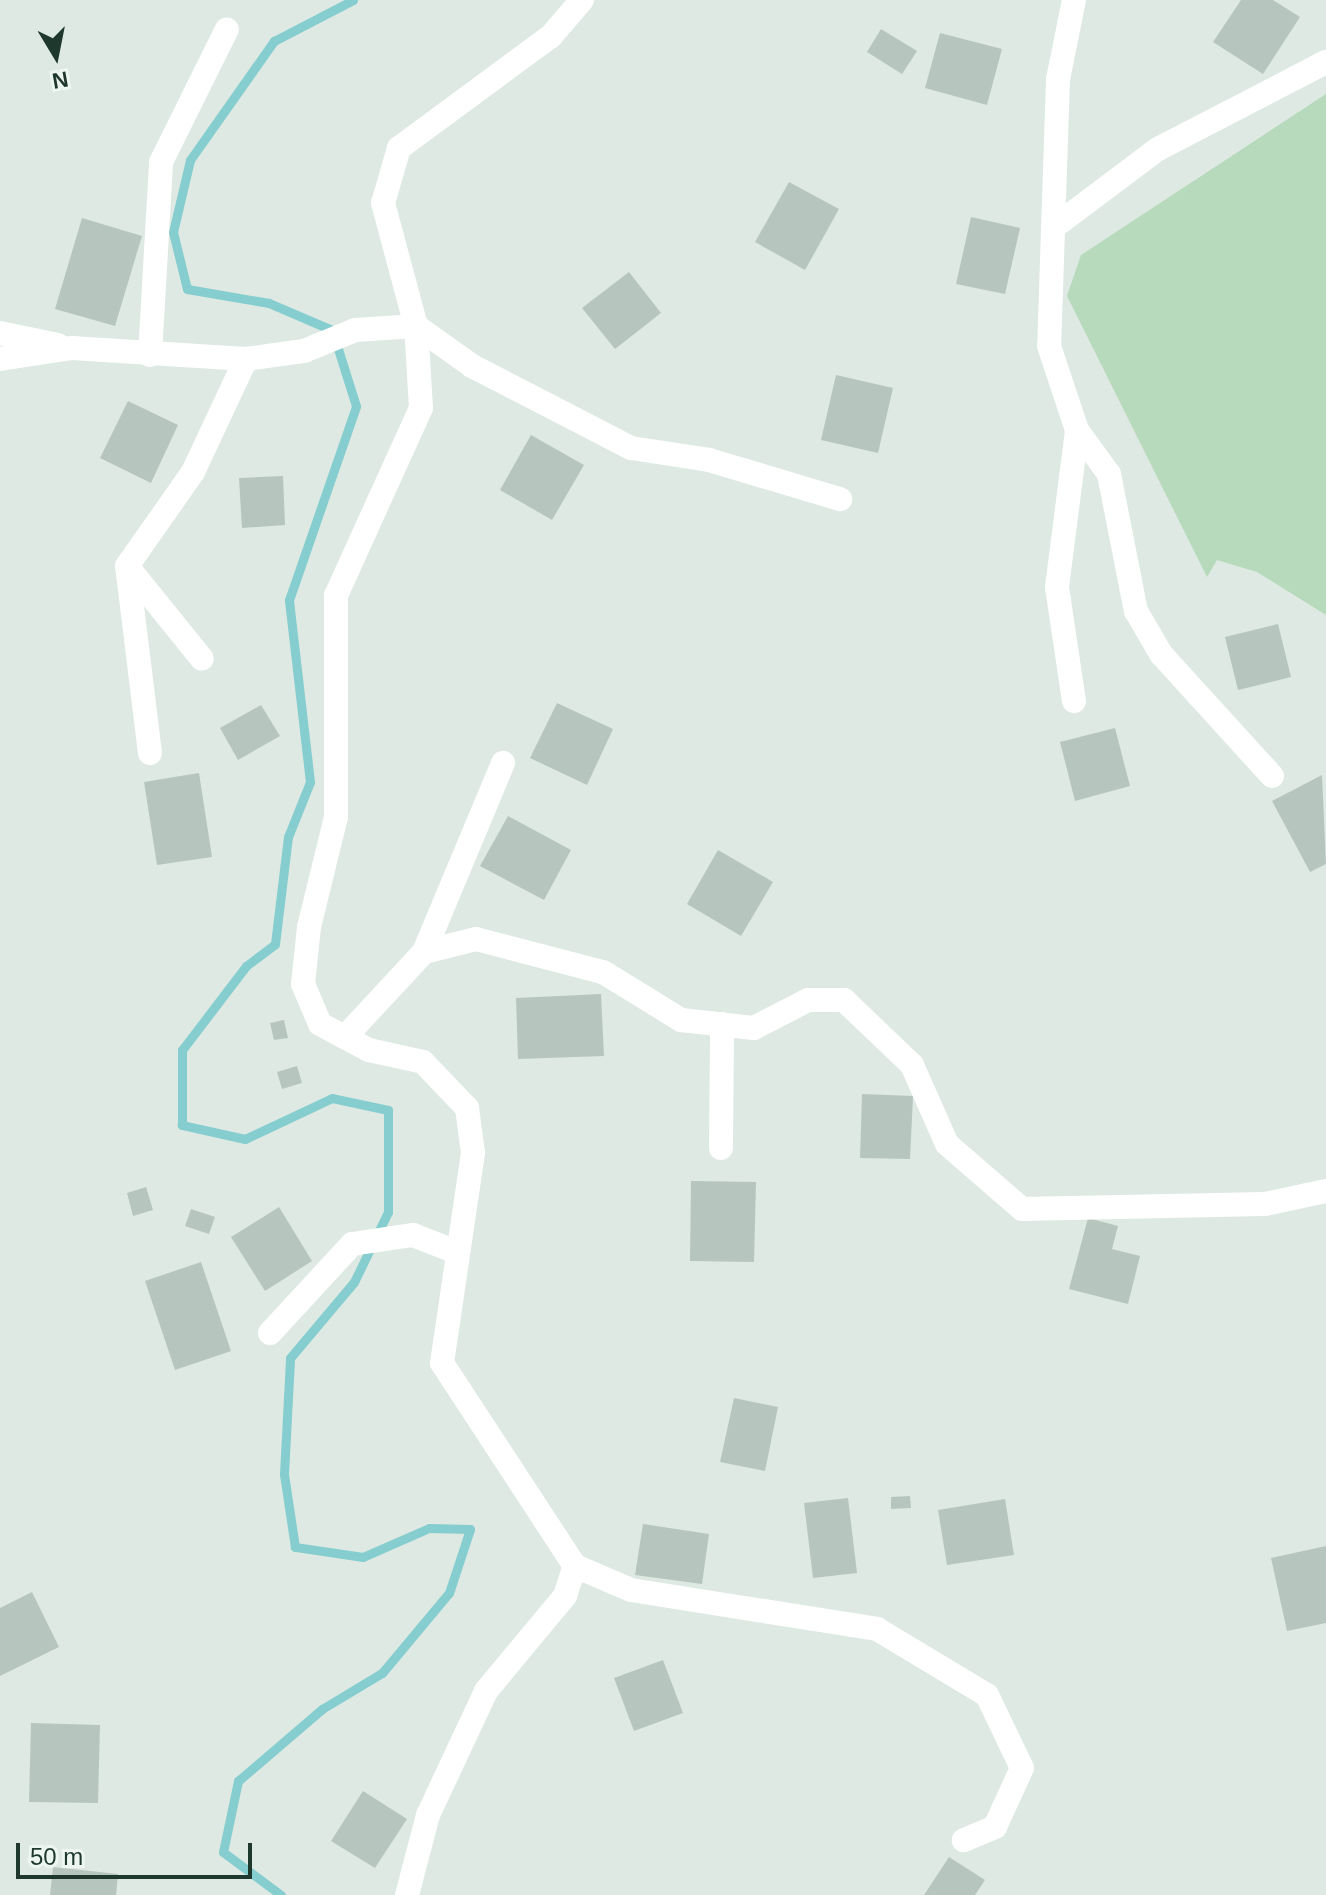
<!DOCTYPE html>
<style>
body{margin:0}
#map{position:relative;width:1326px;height:1895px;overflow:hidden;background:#dde9e2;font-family:Helvetica,sans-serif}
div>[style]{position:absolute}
.green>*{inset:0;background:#b6dabb}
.stream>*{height:9px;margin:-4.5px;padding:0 4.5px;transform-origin:4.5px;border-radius:4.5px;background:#85cdce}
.building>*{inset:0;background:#b6c6be}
.minor>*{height:24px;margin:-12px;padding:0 12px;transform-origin:12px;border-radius:12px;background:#fff}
span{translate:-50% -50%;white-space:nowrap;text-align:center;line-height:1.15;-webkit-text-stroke:8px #edf6f0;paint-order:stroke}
.north{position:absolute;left:16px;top:16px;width:80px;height:80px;-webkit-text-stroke:6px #edf6f0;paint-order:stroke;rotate:170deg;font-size:22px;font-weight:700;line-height:32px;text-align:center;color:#1f382e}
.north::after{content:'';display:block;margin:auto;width:28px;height:36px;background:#1f382e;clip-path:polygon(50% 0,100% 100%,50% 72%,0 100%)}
.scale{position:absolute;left:16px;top:1843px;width:236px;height:36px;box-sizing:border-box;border:4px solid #1f382e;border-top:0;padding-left:10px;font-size:24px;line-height:28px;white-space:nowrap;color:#1f382e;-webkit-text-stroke:6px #edf6f0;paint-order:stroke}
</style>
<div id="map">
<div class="green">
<div style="clip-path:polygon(1326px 94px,1326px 615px,1257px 572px,1217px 560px,1207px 577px,1067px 296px,1081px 255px)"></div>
</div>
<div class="stream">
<div style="left:281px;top:1895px;width:72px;rotate:-143.4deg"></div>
<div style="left:223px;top:1852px;width:73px;rotate:-78.1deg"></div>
<div style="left:238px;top:1781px;width:111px;rotate:-40.6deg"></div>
<div style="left:322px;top:1709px;width:70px;rotate:-31deg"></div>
<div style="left:382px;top:1673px;width:104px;rotate:-50.1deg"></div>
<div style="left:449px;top:1593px;width:67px;rotate:-71.8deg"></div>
<div style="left:470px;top:1529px;width:41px;rotate:-178.6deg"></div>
<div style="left:429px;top:1528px;width:72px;rotate:156.3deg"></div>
<div style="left:363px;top:1557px;width:69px;rotate:-171.6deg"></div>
<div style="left:295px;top:1547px;width:74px;rotate:-98.6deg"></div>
<div style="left:284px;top:1474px;width:116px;rotate:-87deg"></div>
<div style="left:290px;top:1358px;width:99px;rotate:-49.9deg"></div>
<div style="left:354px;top:1282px;width:78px;rotate:-64.1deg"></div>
<div style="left:388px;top:1212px;width:102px;rotate:-90deg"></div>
<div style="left:388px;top:1110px;width:57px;rotate:-167.9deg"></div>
<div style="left:332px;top:1098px;width:96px;rotate:154.8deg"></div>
<div style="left:245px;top:1139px;width:65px;rotate:-167.5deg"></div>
<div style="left:182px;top:1125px;width:75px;rotate:-90deg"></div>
<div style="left:182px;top:1050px;width:106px;rotate:-52.7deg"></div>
<div style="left:246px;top:966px;width:36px;rotate:-37deg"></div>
<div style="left:275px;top:944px;width:108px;rotate:-83.1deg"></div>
<div style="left:288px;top:837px;width:59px;rotate:-68.2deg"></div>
<div style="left:310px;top:782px;width:183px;rotate:-96.6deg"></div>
<div style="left:289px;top:600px;width:205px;rotate:-70.9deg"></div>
<div style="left:356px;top:406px;width:80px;rotate:-107.5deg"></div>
<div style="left:332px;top:330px;width:69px;rotate:-156.8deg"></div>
<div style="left:269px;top:303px;width:83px;rotate:-170.3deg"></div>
<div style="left:187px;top:289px;width:59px;rotate:-103.8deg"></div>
<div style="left:173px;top:232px;width:74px;rotate:-76.7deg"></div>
<div style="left:190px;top:160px;width:146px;rotate:-54.8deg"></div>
<div style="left:274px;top:41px;width:89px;rotate:-27.4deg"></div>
</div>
<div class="building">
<div style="clip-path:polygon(1241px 0,1273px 0,1300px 17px,1263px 74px,1213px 42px)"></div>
<div style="clip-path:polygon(881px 29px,917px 51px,902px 74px,867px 52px)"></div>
<div style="clip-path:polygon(940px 33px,1002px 49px,987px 105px,925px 88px)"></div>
<div style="clip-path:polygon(789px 182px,839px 209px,805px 270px,755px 242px)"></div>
<div style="clip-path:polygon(971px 217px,1020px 228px,1005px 294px,956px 284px)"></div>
<div style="clip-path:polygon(82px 218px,142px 236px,115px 326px,55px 309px)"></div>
<div style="clip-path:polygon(629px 272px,661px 313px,615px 349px,582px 308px)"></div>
<div style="clip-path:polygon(836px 375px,893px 388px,878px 453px,821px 440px)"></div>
<div style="clip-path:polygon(128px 401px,178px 425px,151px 483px,100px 458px)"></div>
<div style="clip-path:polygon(531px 435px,584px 465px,552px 520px,500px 490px)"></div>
<div style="clip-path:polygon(283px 476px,285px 525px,242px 528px,239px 478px)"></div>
<div style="clip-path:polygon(1278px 624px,1291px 677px,1238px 690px,1225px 637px)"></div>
<div style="clip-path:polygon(557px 703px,613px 729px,587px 785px,530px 758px)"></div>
<div style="clip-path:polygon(261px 705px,280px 736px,238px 760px,220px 728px)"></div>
<div style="clip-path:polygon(1115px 728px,1130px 786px,1075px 801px,1060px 742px)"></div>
<div style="clip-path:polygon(199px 773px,212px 857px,157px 865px,144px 782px)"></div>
<div style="clip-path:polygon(1322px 775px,1326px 864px,1310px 872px,1272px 801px)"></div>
<div style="clip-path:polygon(508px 816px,571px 850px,544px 900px,480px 866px)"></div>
<div style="clip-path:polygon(718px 850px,773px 882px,741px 936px,687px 904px)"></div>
<div style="clip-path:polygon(601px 994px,604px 1056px,518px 1059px,516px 998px)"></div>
<div style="clip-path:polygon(284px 1020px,288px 1038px,274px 1040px,270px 1023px)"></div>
<div style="clip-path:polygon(297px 1066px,302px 1083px,282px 1089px,277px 1072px)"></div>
<div style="clip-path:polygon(862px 1094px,913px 1096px,910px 1159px,860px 1158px)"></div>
<div style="clip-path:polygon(691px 1181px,756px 1182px,754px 1262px,690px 1261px)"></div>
<div style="clip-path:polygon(146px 1187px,153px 1210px,133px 1216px,127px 1193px)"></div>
<div style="clip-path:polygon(279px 1207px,312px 1261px,265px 1291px,231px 1237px)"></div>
<div style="clip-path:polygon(191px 1209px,215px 1217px,209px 1234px,185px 1226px)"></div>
<div style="clip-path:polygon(1088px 1218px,1118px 1226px,1112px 1249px,1140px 1256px,1128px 1304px,1069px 1289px)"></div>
<div style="clip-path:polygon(201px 1262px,231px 1351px,175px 1370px,145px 1281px)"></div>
<div style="clip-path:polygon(734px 1398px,778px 1407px,765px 1471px,720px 1462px)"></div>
<div style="clip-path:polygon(910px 1496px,911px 1508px,891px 1509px,891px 1497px)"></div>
<div style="clip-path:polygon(848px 1498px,857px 1573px,813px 1578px,804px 1503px)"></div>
<div style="clip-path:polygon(1005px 1499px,1014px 1555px,947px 1565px,938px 1510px)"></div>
<div style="clip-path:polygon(643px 1524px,709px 1534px,702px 1584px,635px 1575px)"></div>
<div style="clip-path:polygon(1326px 1546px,1326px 1623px,1287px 1631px,1271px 1558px)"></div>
<div style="clip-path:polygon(32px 1592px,59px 1647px,0 1676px,0 1608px)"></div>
<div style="clip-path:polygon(663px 1660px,683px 1713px,634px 1731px,614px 1678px)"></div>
<div style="clip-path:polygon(31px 1723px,100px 1725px,98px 1803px,29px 1802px)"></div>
<div style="clip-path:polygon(363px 1791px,407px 1819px,375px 1868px,331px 1841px)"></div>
<div style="clip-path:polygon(949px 1857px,985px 1880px,975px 1895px,924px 1895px)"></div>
<div style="clip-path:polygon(53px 1867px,118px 1874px,116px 1895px,50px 1895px)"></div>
</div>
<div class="minor">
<div style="left:582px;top:0;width:48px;rotate:130.7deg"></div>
<div style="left:551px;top:36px;width:189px;rotate:143.6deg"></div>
<div style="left:399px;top:148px;width:57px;rotate:106.2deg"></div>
<div style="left:383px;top:203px;width:127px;rotate:75deg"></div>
<div style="left:416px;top:326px;width:82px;rotate:86.5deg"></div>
<div style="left:421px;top:408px;width:205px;rotate:114.4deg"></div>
<div style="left:336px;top:595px;width:222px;rotate:90deg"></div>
<div style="left:336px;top:817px;width:113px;rotate:103.8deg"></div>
<div style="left:309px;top:927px;width:57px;rotate:96deg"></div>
<div style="left:303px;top:984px;width:43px;rotate:67deg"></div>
<div style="left:320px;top:1024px;width:55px;rotate:28deg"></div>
<div style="left:369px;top:1050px;width:55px;rotate:12.5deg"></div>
<div style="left:423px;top:1062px;width:64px;rotate:46.3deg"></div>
<div style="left:467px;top:1108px;width:45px;rotate:82.4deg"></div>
<div style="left:473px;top:1153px;width:212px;rotate:98.4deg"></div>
<div style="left:442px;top:1363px;width:243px;rotate:56.8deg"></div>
<div style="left:575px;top:1566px;width:61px;rotate:23.2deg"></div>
<div style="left:631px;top:1590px;width:249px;rotate:9deg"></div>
<div style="left:877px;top:1629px;width:128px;rotate:31deg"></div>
<div style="left:987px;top:1695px;width:81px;rotate:64.4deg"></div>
<div style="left:1022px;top:1768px;width:65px;rotate:114.6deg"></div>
<div style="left:995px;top:1827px;width:34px;rotate:157deg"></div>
<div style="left:1074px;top:0;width:81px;rotate:101.4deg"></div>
<div style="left:1058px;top:79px;width:267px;rotate:91.9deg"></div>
<div style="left:1049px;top:346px;width:89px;rotate:71.6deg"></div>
<div style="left:1077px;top:430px;width:54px;rotate:54deg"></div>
<div style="left:1109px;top:474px;width:140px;rotate:78.9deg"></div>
<div style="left:1136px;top:611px;width:50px;rotate:59.8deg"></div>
<div style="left:1161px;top:654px;width:165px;rotate:47.7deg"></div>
<div style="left:1054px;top:227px;width:130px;rotate:-36.9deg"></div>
<div style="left:1158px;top:149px;width:189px;rotate:-27.4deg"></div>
<div style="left:0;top:333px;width:59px;rotate:11.7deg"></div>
<div style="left:150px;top:355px;width:193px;rotate:-86.7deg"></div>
<div style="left:161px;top:162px;width:148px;rotate:-63.6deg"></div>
<div style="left:0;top:359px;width:73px;rotate:-8.7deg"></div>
<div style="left:72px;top:348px;width:174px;rotate:3.6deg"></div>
<div style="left:246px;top:359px;width:59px;rotate:-7.9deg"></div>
<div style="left:304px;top:351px;width:55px;rotate:-22.4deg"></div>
<div style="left:355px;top:330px;width:61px;rotate:-3.8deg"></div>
<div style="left:416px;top:326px;width:69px;rotate:35.5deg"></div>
<div style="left:472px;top:366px;width:179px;rotate:27.3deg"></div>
<div style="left:631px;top:448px;width:79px;rotate:8.7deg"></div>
<div style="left:709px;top:460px;width:137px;rotate:16.6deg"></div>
<div style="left:127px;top:566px;width:119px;rotate:51.1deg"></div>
<div style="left:1074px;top:701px;width:115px;rotate:-98.5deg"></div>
<div style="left:1057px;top:587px;width:158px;rotate:-82.7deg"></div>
<div style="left:150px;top:753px;width:188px;rotate:-97deg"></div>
<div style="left:127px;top:566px;width:115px;rotate:-54.9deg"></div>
<div style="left:193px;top:472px;width:125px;rotate:-64.9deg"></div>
<div style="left:424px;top:952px;width:205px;rotate:-67.3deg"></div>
<div style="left:345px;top:1037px;width:116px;rotate:-47.1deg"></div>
<div style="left:424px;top:952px;width:54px;rotate:-14deg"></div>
<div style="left:476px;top:939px;width:131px;rotate:14.6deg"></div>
<div style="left:603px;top:972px;width:92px;rotate:31.6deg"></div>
<div style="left:681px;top:1020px;width:73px;rotate:6.3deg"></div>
<div style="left:754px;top:1028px;width:61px;rotate:-27.4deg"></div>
<div style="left:808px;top:1000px;width:36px"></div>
<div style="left:844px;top:1000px;width:94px;rotate:43.7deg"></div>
<div style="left:912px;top:1065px;width:86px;rotate:66.1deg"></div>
<div style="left:947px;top:1144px;width:99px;rotate:40.9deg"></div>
<div style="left:1022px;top:1209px;width:243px;rotate:-1.2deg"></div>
<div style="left:1265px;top:1204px;width:62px;rotate:-12deg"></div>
<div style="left:721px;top:1148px;width:124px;rotate:-89.5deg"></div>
<div style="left:270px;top:1333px;width:121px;rotate:-47.3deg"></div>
<div style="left:352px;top:1244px;width:62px;rotate:-8.4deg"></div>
<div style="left:413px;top:1235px;width:44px;rotate:21.3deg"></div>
<div style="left:407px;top:1895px;width:83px;rotate:-75.3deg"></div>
<div style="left:428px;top:1815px;width:137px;rotate:-64.9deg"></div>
<div style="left:486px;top:1691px;width:124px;rotate:-50.3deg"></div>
<div style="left:565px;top:1596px;width:32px;rotate:-72deg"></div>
</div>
<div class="north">N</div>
<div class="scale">50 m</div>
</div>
